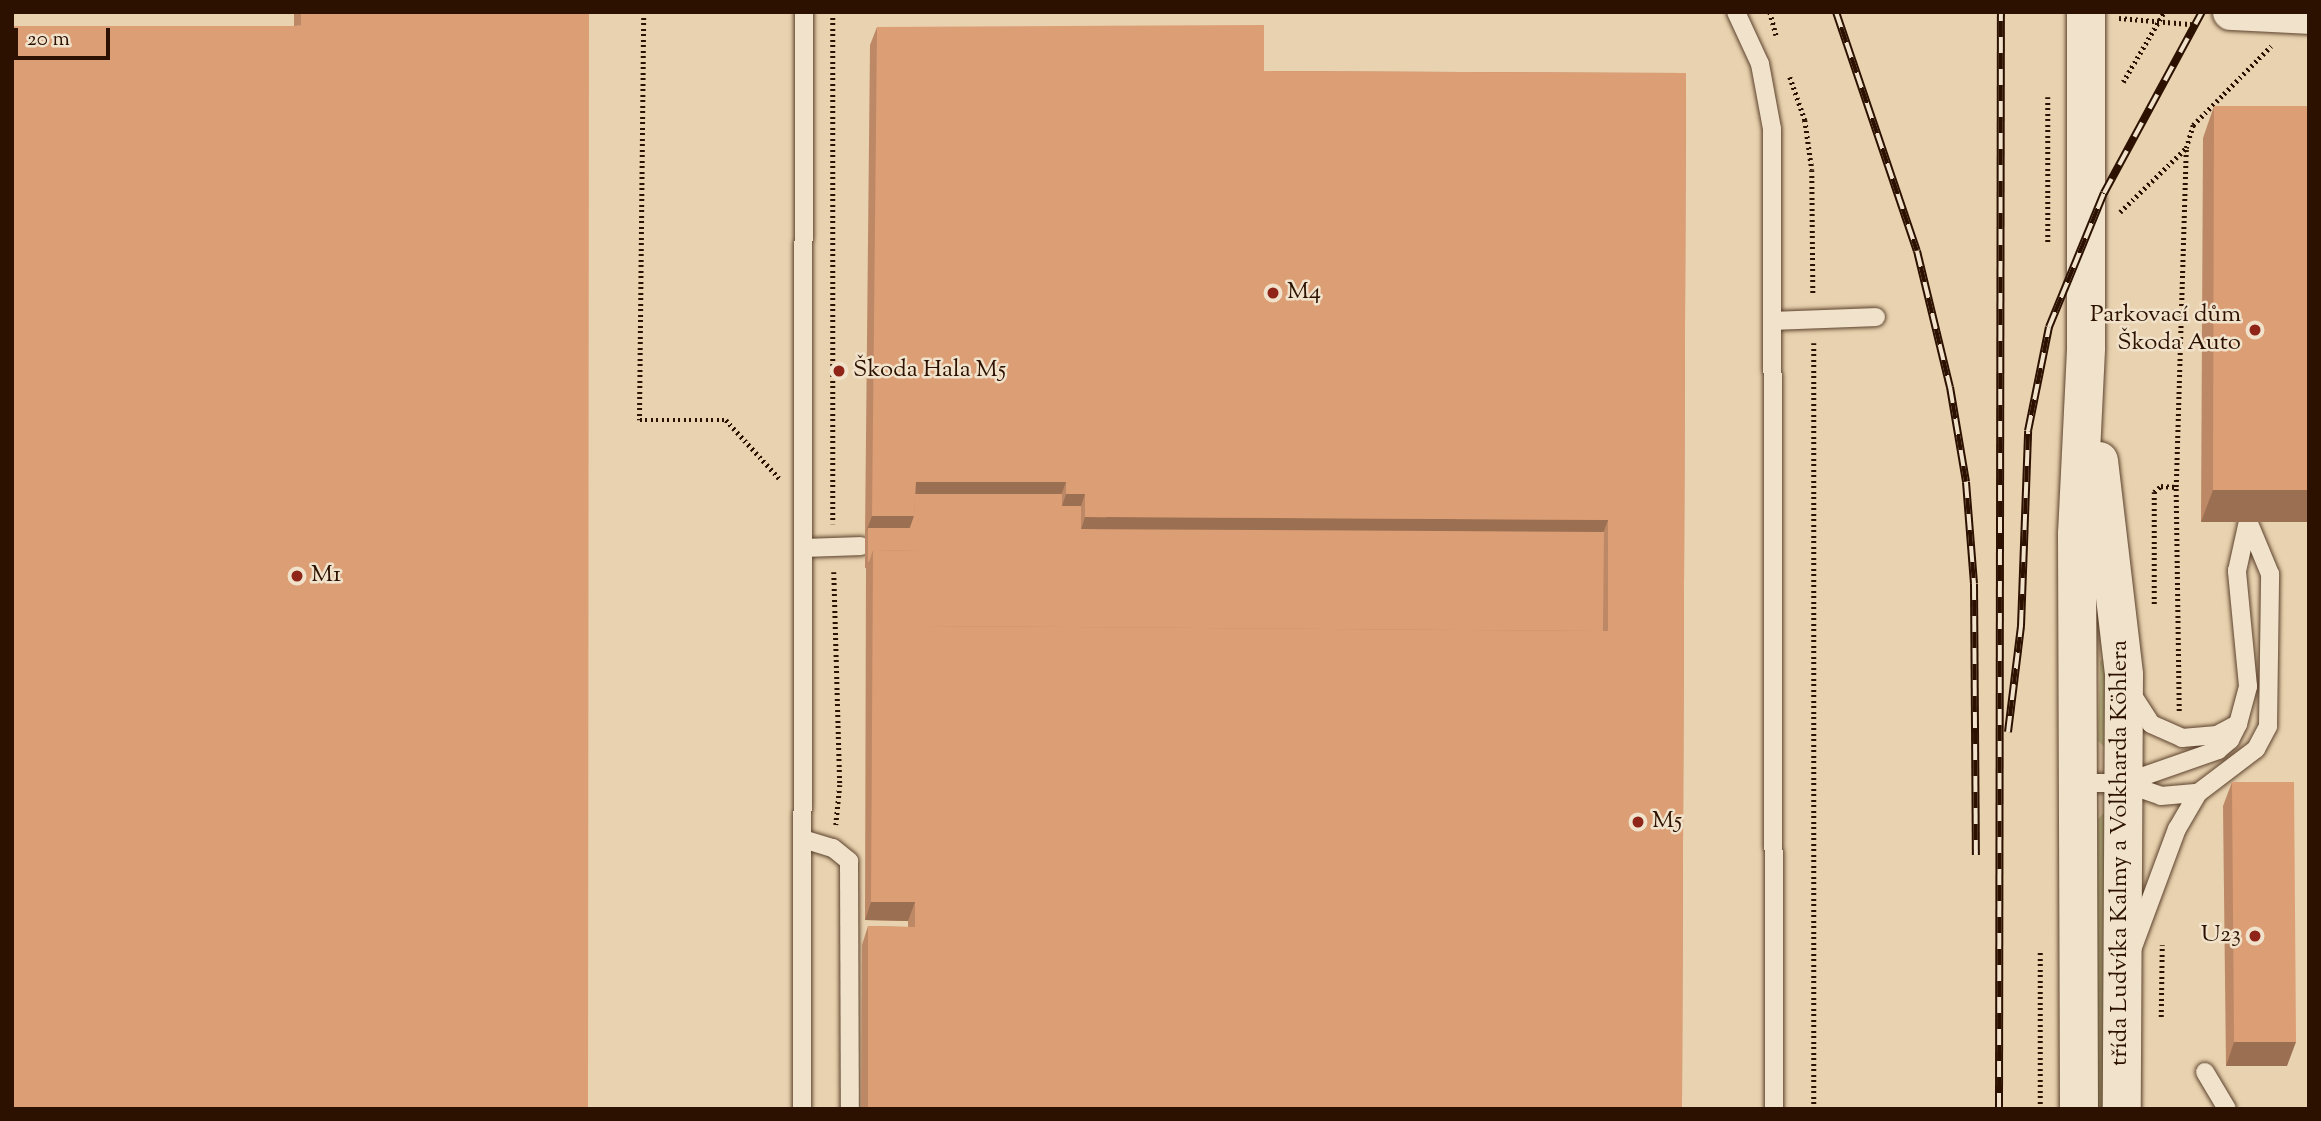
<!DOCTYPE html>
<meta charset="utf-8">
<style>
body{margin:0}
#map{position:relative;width:2321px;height:1121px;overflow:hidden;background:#e9d2af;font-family:"Sorts Mill Goudy",serif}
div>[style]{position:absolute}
.green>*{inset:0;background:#beba86}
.path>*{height:4.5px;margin-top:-2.25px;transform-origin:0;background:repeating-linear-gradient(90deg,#2c1100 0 2px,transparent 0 5.5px)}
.roads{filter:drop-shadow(0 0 2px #5b412c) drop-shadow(0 0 2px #5b412c)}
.lane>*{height:18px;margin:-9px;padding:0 9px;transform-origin:9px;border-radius:9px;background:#f1e2cb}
.street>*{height:35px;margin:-17.5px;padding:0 17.5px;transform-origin:17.5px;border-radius:17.5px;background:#f1e2cb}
.secondary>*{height:38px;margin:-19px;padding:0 19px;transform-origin:19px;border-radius:19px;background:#f1e2cb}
.rail>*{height:8px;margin-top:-4px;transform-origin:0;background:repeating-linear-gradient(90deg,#f1e2cb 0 16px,#2c1100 0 32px);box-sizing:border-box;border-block:2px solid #2c1100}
.wall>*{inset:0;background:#bd8865}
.shaded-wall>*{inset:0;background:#9a6f52}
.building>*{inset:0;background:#dc9e75}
.dots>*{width:19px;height:19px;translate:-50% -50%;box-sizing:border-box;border:4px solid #f1e2cb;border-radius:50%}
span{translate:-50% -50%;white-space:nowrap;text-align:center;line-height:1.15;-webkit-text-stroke:5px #f1e2cb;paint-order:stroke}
.poi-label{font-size:24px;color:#2c1100}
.left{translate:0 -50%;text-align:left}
.right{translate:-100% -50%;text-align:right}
.street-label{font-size:24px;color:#2c1100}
.frame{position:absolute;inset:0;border:14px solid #2c1100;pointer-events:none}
.scale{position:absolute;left:14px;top:28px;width:96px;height:32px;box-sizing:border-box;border:4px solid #2c1100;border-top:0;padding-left:9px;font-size:21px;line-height:24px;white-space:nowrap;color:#2c1100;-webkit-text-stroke:5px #f1e2cb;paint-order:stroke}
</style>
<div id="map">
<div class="green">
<div style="clip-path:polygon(2105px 658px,2106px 748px,2098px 741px,2100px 661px)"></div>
<div style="clip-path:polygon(2106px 811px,2107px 1109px,2094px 1109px,2098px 819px)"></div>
</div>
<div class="path">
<div style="left:644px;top:12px;width:408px;rotate:90.6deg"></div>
<div style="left:640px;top:420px;width:86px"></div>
<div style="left:726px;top:420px;width:79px;rotate:47.6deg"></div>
<div style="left:833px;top:12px;width:512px;rotate:90deg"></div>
<div style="left:1770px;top:12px;width:24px;rotate:75deg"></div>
<div style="left:2119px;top:18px;width:82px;rotate:4.9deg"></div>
<div style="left:1790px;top:77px;width:46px;rotate:70.8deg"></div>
<div style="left:1805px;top:120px;width:50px;rotate:82deg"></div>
<div style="left:1812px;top:170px;width:126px;rotate:89.5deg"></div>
<div style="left:2123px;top:82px;width:81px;rotate:-59.6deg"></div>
<div style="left:2048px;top:97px;width:145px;rotate:90deg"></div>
<div style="left:2120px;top:212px;width:92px;rotate:-44.1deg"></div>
<div style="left:1814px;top:343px;width:766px;rotate:90deg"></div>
<div style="left:834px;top:572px;width:213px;rotate:88.4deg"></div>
<div style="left:840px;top:785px;width:40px;rotate:95.7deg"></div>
<div style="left:2154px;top:604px;width:112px;rotate:-90deg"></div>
<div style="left:2154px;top:492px;width:9px;rotate:-41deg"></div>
<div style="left:2161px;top:486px;width:15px;rotate:4deg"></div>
<div style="left:2179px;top:711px;width:224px;rotate:-90.8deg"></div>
<div style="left:2176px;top:487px;width:339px;rotate:-88.3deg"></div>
<div style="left:2186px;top:148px;width:24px;rotate:-73deg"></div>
<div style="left:2193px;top:125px;width:111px;rotate:-45.4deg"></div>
<div style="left:2161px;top:1017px;width:72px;rotate:-89.2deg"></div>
<div style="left:2040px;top:1109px;width:158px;rotate:-90deg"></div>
</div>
<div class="roads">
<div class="lane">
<div style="left:1736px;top:12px;width:57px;rotate:65.2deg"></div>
<div style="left:1760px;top:64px;width:66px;rotate:79.5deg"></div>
<div style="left:1772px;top:129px;width:980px;rotate:89.88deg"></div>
<div style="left:1773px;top:321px;width:103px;rotate:-2.2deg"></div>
<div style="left:805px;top:548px;width:56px;rotate:-2deg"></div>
<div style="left:2133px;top:696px;width:33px;rotate:57deg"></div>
<div style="left:2151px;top:724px;width:34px;rotate:24deg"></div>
<div style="left:2182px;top:738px;width:35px;rotate:-5deg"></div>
<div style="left:2217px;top:735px;width:24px;rotate:-28deg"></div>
<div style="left:2079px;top:783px;width:45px"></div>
<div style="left:2124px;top:783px;width:39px;rotate:19deg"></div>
<div style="left:2161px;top:796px;width:37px;rotate:-5deg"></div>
<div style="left:2124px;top:783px;width:100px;rotate:-19.3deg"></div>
<div style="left:2218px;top:750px;width:16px;rotate:-40deg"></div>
<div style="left:2230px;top:740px;width:18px;rotate:-63deg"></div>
<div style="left:2238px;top:724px;width:39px;rotate:-75deg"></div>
<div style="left:2248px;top:686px;width:116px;rotate:-95.5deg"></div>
<div style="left:2237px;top:571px;width:51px;rotate:-77.6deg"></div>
<div style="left:2248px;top:521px;width:20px;rotate:-96deg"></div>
<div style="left:803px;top:839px;width:31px;rotate:17deg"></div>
<div style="left:833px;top:848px;width:21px;rotate:39deg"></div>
<div style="left:849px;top:861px;width:248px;rotate:89.8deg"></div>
<div style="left:2133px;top:947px;width:126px;rotate:-69.6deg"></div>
<div style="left:2177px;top:829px;width:42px;rotate:-59.7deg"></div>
<div style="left:2198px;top:793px;width:73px;rotate:-37.2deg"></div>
<div style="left:2256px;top:749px;width:26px;rotate:-62deg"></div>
<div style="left:2268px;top:726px;width:152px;rotate:-89.2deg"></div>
<div style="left:2270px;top:574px;width:57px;rotate:-112.5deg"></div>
<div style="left:2205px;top:1072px;width:43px;rotate:59.3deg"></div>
<div style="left:802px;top:1109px;width:1097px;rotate:-89.9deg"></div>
</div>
<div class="street">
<div style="left:2230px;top:12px;width:79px;rotate:2.9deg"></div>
</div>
<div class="secondary">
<div style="left:2099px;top:461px;width:215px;rotate:83.3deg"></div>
<div style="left:2124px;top:675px;width:434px;rotate:90.3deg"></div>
<div style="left:2079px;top:1109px;width:575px;rotate:-90.2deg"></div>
<div style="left:2077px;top:534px;width:187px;rotate:-87.2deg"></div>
<div style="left:2086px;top:347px;width:335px;rotate:-90deg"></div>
</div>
</div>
<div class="rail">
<div style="left:1836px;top:12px;width:252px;rotate:71.3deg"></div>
<div style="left:1917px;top:251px;width:140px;rotate:76.4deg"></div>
<div style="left:1950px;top:387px;width:96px;rotate:80.4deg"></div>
<div style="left:1966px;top:482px;width:102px;rotate:85.5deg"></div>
<div style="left:1974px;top:584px;width:271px;rotate:89.6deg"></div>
<div style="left:2008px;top:732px;width:107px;rotate:-83deg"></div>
<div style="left:2021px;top:626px;width:195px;rotate:-87.9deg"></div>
<div style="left:2028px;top:431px;width:106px;rotate:-78.6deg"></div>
<div style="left:2049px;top:327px;width:145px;rotate:-67.7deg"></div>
<div style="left:2104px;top:193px;width:206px;rotate:-61.6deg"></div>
<div style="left:1999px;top:1109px;width:1097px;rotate:-89.9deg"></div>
</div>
<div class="wall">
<div style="clip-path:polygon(294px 12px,589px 12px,294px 26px)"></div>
<div style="clip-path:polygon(877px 27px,1264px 71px,1686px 73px,1682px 1109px,861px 1109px,862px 945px,868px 926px,908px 927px,908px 921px,865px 920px,866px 568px,865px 568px,865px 535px,870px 45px)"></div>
<div style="clip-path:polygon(2214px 106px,2309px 106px,2309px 522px,2201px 522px,2203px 138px)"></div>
<div style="clip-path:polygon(2232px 782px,2287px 1066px,2226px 1066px,2223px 806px)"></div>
</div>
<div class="shaded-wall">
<div style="clip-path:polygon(916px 482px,1066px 482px,1059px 501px,909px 500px)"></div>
<div style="clip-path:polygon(2213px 490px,2309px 490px,2309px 522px,2201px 522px)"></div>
<div style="clip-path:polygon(1066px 494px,1085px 494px,1079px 512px,1060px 512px)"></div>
<div style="clip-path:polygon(872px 516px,914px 516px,907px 535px,868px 528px,865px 535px)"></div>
<div style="clip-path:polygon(1085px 517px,1608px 520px,1601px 539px,1079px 536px)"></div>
<div style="clip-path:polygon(871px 902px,915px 902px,908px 921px,865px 920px)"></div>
<div style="clip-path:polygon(2234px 1042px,2296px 1042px,2287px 1066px,2226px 1066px)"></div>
</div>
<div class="building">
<div style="clip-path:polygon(301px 12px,589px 12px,588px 1109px,12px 1109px,12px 26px,301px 26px)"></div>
<div style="clip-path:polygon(1264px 25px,1264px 71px,1686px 73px,1682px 1109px,868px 1109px,868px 926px,915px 927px,915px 902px,871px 902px,873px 550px,920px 551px,920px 626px,1608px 631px,1608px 520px,1085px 517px,1085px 494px,1066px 494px,1066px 482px,916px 482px,914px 516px,872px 516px,877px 27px)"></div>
<div style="clip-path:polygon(2214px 106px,2309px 106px,2309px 490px,2213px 490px)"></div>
<div style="clip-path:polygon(915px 494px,1062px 494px,1062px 506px,1081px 506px,1081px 529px,1604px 532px,1603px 631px,920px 626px,920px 551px,873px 550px,869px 562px,868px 562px,868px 528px,910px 528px,914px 516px)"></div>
<div style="clip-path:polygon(2232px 782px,2294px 782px,2296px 1042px,2234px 1042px)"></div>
</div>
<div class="dots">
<div style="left:1273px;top:293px;background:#8f2418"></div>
<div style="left:2255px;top:330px;background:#8f2418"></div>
<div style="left:839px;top:371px;background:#8f2418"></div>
<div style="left:297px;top:576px;background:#8f2418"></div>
<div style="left:1638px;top:822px;background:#8f2418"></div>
<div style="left:2255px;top:936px;background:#8f2418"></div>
</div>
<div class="poi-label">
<span class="left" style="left:1287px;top:293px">M4</span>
<span class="right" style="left:2241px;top:330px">Parkovací dům<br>Škoda Auto</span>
<span class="left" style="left:853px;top:371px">Škoda Hala M5</span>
<span class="left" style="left:311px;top:576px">M1</span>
<span class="left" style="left:1652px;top:822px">M5</span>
<span class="right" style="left:2241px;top:936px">U23</span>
</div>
<div class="street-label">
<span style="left:2121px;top:853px;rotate:-90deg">třída Ludvíka Kalmy a Volkharda Köhlera</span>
</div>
<div class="frame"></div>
<div class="scale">20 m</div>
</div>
